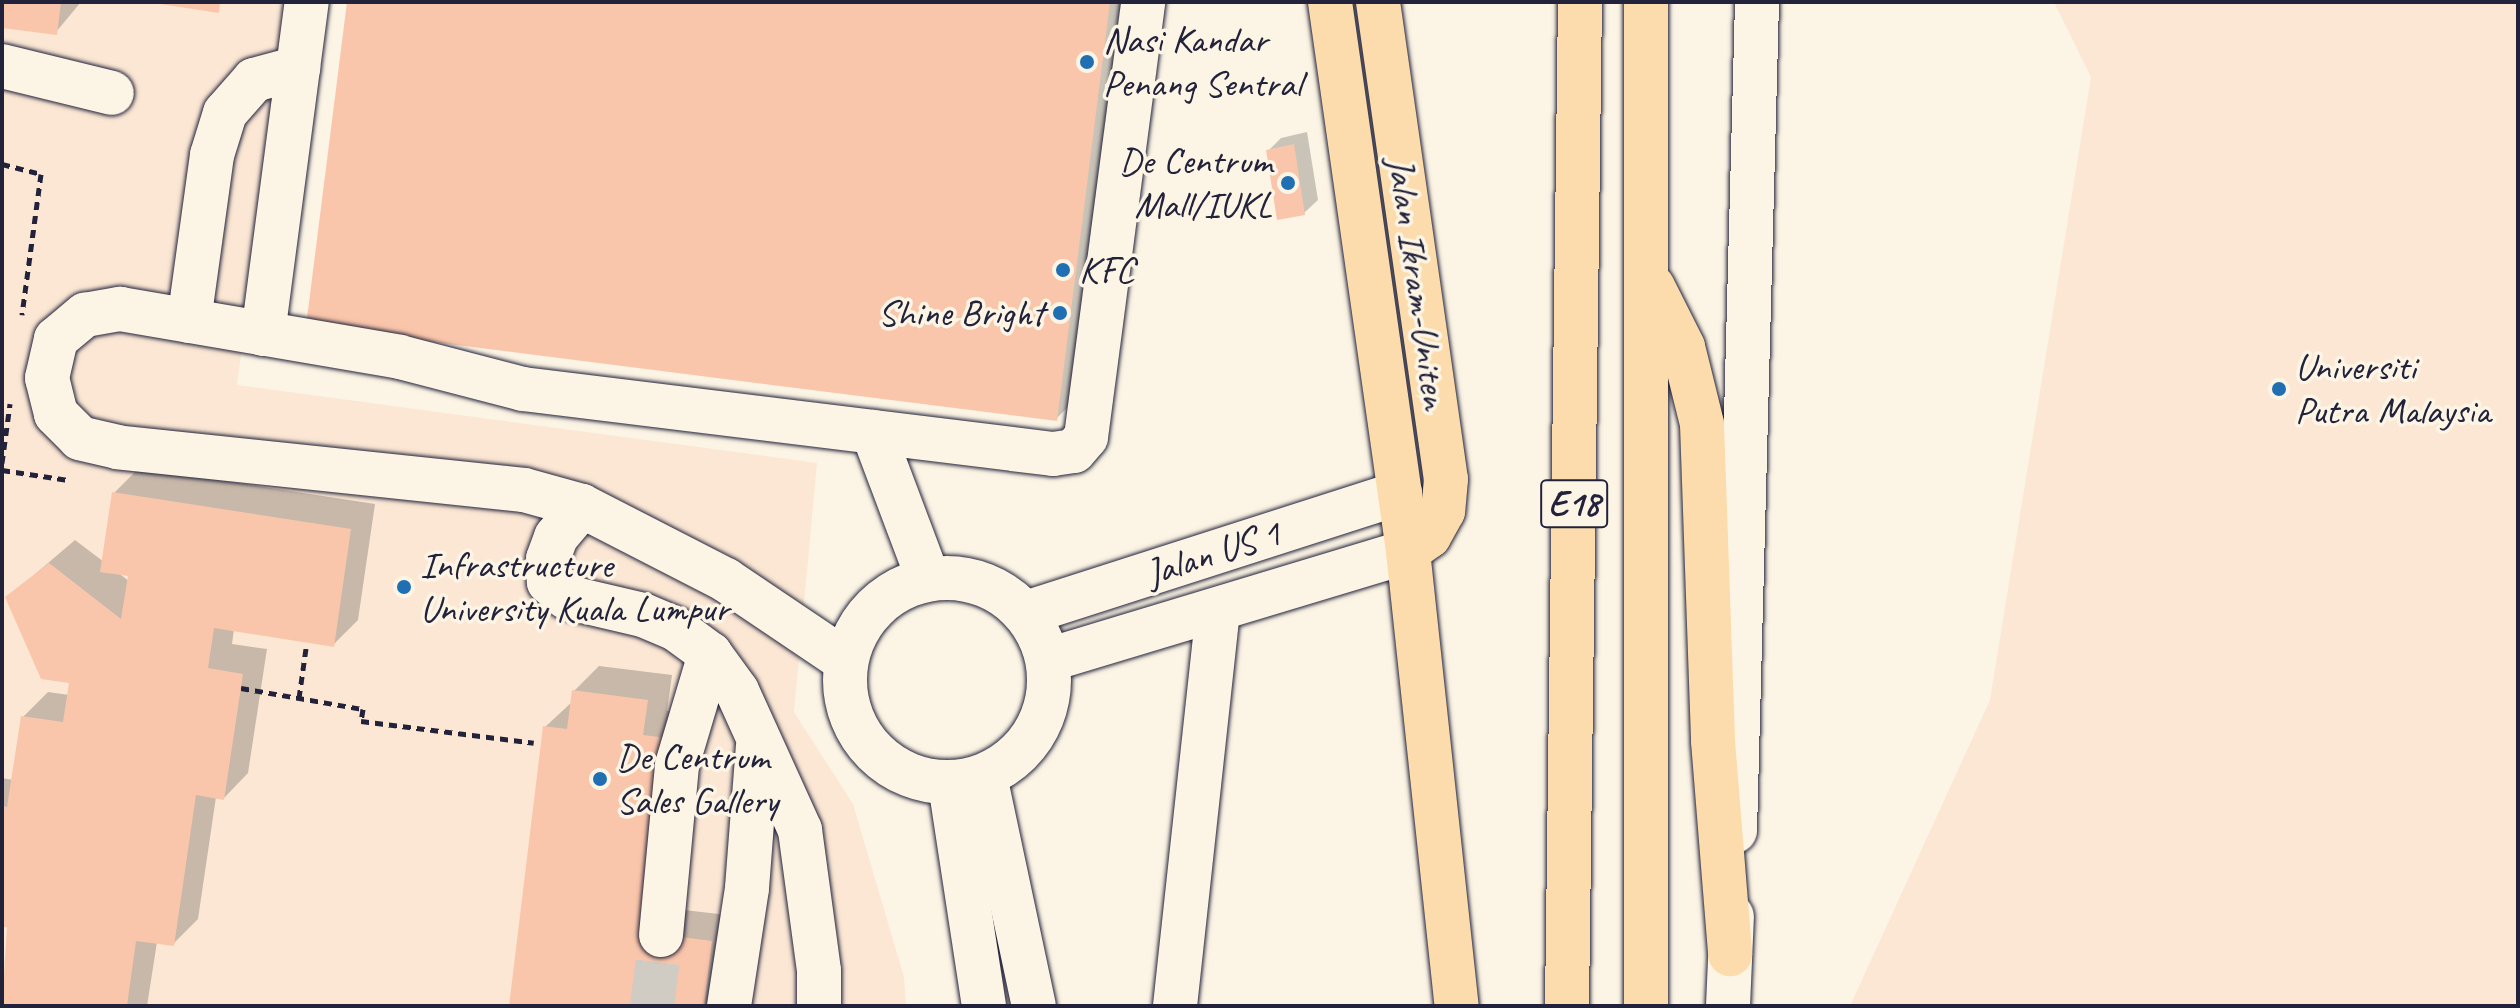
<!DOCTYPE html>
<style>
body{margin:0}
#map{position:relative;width:2520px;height:1008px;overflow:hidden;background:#fcf5e5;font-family:Caveat,sans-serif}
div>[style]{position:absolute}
.built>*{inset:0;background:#fbe7d4}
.shadow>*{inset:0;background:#0003}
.building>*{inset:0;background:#fac6ab}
.minor-tunnel>*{height:44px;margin-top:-22px;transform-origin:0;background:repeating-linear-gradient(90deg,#d0cbc3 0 44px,transparent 0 66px)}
.path>*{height:5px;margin-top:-2.5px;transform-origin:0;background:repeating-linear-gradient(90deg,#22223b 0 8px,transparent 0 14px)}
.roads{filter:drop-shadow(0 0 2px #22223b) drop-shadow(0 0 2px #22223b)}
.minor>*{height:44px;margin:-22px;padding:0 22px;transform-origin:22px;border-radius:22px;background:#fcf5e5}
.minor>.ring{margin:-22px;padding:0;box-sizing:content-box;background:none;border:44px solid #fcf5e5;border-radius:50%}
.major>*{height:44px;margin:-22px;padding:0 22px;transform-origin:22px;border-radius:22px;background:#fcdcac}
.highway>*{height:44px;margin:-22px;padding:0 22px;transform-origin:22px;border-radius:22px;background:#fcdcac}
.dots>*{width:22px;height:22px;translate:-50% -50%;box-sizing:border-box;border:4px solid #fcf5e5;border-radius:50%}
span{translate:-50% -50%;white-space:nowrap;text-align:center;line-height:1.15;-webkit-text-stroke:7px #fcf5e5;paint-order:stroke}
.shield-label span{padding:2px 6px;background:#fcf5e5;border:2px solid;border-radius:6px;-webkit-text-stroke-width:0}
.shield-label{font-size:36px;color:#22223b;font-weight:700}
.poi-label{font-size:38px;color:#22223b}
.left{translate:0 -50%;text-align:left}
.right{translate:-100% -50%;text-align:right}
.street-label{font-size:38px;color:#22223b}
.frame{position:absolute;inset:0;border:4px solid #22223b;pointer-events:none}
</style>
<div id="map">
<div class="built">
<div style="clip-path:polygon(2px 2px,287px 2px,237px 385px,817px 463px,794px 712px,853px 804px,904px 977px,906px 1006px,2px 1006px)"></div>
<div style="clip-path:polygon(2054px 2px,2518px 2px,2518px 1006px,1850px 1006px,1990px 700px,2091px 77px)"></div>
</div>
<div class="shadow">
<div style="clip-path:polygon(2px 2px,81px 2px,56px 32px,2px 26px)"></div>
<div style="clip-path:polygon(349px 2px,1137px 2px,1089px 386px,1056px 419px)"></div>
<div style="clip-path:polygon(1307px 132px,1318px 200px,1304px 213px,1268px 151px,1281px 138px)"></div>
<div style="clip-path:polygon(evenodd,139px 468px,375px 504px,358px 620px,333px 645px,234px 629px,232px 644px,267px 649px,248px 773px,224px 798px,216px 797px,198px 919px,173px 944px,157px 942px,147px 1006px,2px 1006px,9px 926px,2px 925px,2px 778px,13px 780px,23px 717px,48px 692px,69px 695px,71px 681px,7px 598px,75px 540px,104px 562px,114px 493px,139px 468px,117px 572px,130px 574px,129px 581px,117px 572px)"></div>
<div style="clip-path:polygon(599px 666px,672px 675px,667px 711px,691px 713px,667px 908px,736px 916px,724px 1006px,511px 1006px,545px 727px,572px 702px,574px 691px)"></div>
</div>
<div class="building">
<div style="clip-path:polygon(2px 2px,61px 2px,57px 35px,2px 28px)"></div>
<div style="clip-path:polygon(147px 2px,220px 2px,219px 13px)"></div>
<div style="clip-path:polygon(347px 2px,1110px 2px,1057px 421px,306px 326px)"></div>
<div style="clip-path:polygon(1294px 144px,1305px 215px,1277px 220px,1266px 150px)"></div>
<div style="clip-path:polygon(112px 492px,351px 529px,334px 647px,214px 628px,208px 668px,243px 674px,224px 800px,196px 795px,174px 946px,136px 941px,127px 1006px,2px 1006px,7px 927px,2px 927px,2px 806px,7px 807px,21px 716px,63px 722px,69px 683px,41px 679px,5px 597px,49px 563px,121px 619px,128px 576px,100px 572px)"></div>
<div style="clip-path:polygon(572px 690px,648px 700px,643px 735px,667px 738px,644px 932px,712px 941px,704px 1006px,509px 1006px,543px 726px,567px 729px)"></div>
</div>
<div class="minor-tunnel">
<div style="left:652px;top:1006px;width:72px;rotate:-82.8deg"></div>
</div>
<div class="path">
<div style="left:2px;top:164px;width:40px;rotate:14.4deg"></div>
<div style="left:41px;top:174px;width:142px;rotate:97.7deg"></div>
<div style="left:2px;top:463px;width:60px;rotate:-82.3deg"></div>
<div style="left:2px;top:470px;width:67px;rotate:8.6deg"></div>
<div style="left:241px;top:688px;width:124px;rotate:9.8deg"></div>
<div style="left:363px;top:709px;width:12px;rotate:99deg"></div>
<div style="left:361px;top:721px;width:174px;rotate:7.2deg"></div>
<div style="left:299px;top:698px;width:50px;rotate:-82deg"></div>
</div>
<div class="roads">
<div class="minor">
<div style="left:2px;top:66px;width:113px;rotate:13.8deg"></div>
<div style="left:189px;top:321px;width:168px;rotate:-82.1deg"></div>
<div style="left:212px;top:155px;width:44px;rotate:-72.8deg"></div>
<div style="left:225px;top:113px;width:44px;rotate:-48.7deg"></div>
<div style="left:254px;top:80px;width:46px;rotate:-15.3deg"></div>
<div style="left:263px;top:334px;width:335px;rotate:-82.5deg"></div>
<div style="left:873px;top:432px;width:156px;rotate:69.4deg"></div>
<div style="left:582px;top:506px;width:40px;rotate:130deg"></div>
<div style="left:556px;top:537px;width:23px;rotate:110deg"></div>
<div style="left:548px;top:559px;width:23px;rotate:88deg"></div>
<div style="left:549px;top:582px;width:23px;rotate:41deg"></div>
<div style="left:566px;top:597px;width:79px;rotate:13.2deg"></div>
<div style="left:643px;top:615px;width:36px;rotate:23deg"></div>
<div style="left:676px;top:629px;width:42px;rotate:36.3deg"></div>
<div style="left:710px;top:654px;width:46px;rotate:53.9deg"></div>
<div style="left:737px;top:691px;width:153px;rotate:65.6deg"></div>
<div style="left:800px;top:830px;width:142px;rotate:82.3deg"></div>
<div style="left:819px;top:971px;width:35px;rotate:90deg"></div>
<div class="ring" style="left:845px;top:578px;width:160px;height:160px"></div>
<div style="left:1026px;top:613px;width:393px;rotate:-17.8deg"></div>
<div style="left:1048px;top:660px;width:376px;rotate:-16.8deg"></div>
<div style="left:846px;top:661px;width:145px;rotate:-146deg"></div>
<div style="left:726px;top:580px;width:162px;rotate:-152.8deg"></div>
<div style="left:582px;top:506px;width:60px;rotate:-164.6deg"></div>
<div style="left:524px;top:490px;width:408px;rotate:-174deg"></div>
<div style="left:118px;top:447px;width:39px;rotate:-167deg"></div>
<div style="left:80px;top:438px;width:34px;rotate:-135deg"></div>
<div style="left:56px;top:414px;width:37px;rotate:-104deg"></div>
<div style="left:47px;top:378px;width:40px;rotate:-77deg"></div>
<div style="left:56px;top:339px;width:38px;rotate:-40deg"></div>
<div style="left:85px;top:315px;width:36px;rotate:-10deg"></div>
<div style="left:120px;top:309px;width:284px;rotate:9.7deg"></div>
<div style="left:400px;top:357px;width:127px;rotate:14.6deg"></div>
<div style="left:523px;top:389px;width:534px;rotate:6.99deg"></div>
<div style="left:1053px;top:454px;width:21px;rotate:-8deg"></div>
<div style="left:1074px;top:451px;width:18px;rotate:-49deg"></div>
<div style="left:1086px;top:437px;width:439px;rotate:-82.5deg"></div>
<div style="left:985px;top:776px;width:235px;rotate:78deg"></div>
<div style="left:950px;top:784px;width:225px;rotate:81.3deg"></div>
<div style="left:1735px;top:831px;width:829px;rotate:-88.48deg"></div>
<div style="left:661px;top:935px;width:171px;rotate:-84.6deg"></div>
<div style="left:677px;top:765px;width:116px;rotate:-73.4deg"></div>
<div style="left:729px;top:1006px;width:119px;rotate:-81.3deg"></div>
<div style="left:747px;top:888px;width:142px;rotate:-85.6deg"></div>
<div style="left:1175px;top:1006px;width:397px;rotate:-83.8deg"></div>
<div style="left:1728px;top:1006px;width:90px;rotate:-87.5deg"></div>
</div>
<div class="major">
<div style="left:1330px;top:2px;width:555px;rotate:81.91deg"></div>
<div style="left:1408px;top:551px;width:458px;rotate:83.9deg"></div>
<div style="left:1378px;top:2px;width:482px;rotate:81.9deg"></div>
<div style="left:1446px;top:479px;width:32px;rotate:95deg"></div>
<div style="left:1443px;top:511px;width:29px;rotate:119deg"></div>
<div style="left:1429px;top:536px;width:26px;rotate:144deg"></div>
</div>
<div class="highway">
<div style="left:1646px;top:2px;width:1004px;rotate:90deg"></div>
<div style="left:1653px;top:287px;width:67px;rotate:63.4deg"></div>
<div style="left:1683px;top:347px;width:79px;rotate:76.1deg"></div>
<div style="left:1702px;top:424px;width:317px;rotate:88deg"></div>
<div style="left:1713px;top:741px;width:214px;rotate:85.4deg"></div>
<div style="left:1567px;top:1006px;width:1004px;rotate:-89.26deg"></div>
</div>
</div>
<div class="dots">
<div style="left:1087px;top:62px;background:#1f6fb2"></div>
<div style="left:1288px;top:183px;background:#1f6fb2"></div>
<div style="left:1063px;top:270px;background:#1f6fb2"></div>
<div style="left:1060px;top:313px;background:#1f6fb2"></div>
<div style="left:2279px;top:389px;background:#1f6fb2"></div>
<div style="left:404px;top:587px;background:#1f6fb2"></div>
<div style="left:600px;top:779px;background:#1f6fb2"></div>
</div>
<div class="shield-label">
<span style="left:1574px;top:504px">E18</span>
</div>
<div class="poi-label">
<span class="left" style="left:1103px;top:62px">Nasi Kandar<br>Penang Sentral</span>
<span class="right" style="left:1272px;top:183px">De Centrum<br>Mall/IUKL</span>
<span class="left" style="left:1079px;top:270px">KFC</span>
<span class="right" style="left:1044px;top:313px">Shine Bright</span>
<span class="left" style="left:2295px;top:389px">Universiti<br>Putra Malaysia</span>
<span class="left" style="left:420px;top:587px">Infrastructure<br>University Kuala Lumpur</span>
<span class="left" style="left:616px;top:779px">De Centrum<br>Sales Gallery</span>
</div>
<div class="street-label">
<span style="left:1418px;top:283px;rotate:82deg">Jalan Ikram-Uniten</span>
<span style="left:1213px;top:553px;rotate:-18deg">Jalan US 1</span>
</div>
<div class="frame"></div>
</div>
